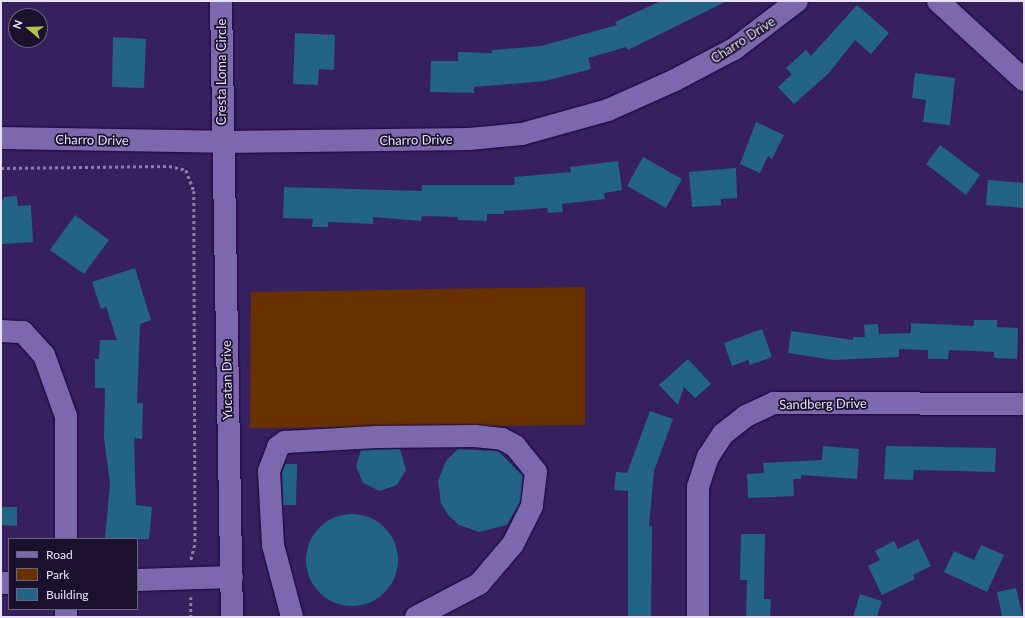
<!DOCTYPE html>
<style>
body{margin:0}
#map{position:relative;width:1025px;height:618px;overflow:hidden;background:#36205e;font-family:Lato,sans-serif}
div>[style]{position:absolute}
.green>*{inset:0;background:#683200}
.building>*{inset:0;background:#236385}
.round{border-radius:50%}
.path>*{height:2.5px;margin-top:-1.25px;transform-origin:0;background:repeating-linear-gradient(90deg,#8c7ea9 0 3px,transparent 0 6px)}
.roads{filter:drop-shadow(0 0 1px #1e0341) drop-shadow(0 0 1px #1e0341)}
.minor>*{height:22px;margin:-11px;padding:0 11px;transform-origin:11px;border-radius:11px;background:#7b68ad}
span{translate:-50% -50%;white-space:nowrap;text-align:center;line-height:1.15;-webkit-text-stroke:3.5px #1a122d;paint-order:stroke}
.street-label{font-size:13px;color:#e7e2f9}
.frame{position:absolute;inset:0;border:2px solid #e7e2f9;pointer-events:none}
.legend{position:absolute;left:8px;top:538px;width:130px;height:72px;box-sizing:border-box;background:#1a122d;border:1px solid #6c657f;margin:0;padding:5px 7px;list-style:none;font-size:12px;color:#e7e2f9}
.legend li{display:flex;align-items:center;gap:8px;height:20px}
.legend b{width:20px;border:1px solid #6c657f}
.north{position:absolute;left:8px;top:8px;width:40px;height:40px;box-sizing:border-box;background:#1a122d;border:1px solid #6c657f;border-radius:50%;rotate:289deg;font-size:11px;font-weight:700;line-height:16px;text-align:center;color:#e7e2f9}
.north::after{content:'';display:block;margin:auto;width:14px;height:18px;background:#b3c24b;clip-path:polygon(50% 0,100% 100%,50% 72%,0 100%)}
</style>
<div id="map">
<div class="green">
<div style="clip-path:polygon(585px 287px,585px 425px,250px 428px,251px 292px)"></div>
</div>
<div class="building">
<div style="clip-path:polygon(661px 1px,727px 1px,628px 50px,626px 47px,588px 58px,591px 69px,545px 81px,474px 87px,474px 93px,430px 92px,431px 61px,458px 61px,458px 52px,492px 53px,492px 50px,541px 46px,617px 25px,615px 22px)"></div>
<div style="clip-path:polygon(857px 5px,889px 33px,871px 54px,855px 40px,828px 74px,794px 104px,778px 87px,792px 74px,786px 68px,806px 50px,811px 56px)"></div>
<div style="clip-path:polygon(295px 33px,335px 35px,334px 70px,319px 69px,318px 85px,293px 84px)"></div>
<div style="clip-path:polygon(113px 37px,146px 39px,144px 88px,112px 87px)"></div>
<div style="clip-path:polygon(915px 73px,955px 78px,950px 125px,923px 122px,926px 100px,912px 98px)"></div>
<div style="clip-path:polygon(756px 122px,784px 135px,772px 159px,768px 156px,760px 173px,740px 164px)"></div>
<div style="clip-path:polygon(940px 145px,980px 175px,966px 195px,926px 164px)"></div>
<div style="clip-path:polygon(643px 157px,682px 179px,666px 208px,627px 186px)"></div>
<div style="clip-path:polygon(618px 161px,622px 190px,604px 193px,605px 199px,562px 204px,563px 212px,548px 213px,547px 208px,504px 211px,504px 214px,487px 214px,487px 221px,458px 220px,458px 217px,422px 216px,421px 221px,373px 217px,373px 224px,328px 222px,328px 227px,312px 227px,313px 219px,283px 218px,284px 187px,422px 191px,422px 185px,515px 185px,514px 177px,571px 172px,570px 167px)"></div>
<div style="clip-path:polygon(736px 168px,737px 198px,721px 199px,721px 205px,692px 207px,689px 172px)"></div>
<div style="clip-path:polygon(988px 180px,1024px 183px,1024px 208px,986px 205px)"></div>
<div style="clip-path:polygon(17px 196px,18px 206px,31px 205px,33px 242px,1px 244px,1px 204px,4px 197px)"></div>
<div style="clip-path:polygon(75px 215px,109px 240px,84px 274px,50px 250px)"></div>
<div style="clip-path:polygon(135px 268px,151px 320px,140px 324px,137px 403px,143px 403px,142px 439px,134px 438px,136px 505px,152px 507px,149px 539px,105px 539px,110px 483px,104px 438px,105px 388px,95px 388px,95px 359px,99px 359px,100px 340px,117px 340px,106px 307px,101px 309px,92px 282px)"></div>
<div style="clip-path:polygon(974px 320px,997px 320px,997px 327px,1018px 328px,1017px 359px,994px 358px,994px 352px,949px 350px,948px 359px,928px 359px,928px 350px,899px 349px,899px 357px,833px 360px,788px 353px,791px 331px,853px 340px,853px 337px,865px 337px,864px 325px,878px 324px,879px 334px,911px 333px,911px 323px,974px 326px)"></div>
<div style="clip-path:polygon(762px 329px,772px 357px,750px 365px,748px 360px,732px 366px,724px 343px)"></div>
<div style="clip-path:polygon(688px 359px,711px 384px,695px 398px,684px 387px,678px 405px,659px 385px)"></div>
<div style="clip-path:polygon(650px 411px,673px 419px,654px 471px,649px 526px,652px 526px,651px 617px,628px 617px,628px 491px,614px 490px,616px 472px,627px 473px)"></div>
<div style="clip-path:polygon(823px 446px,859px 449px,857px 479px,801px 475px,801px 479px,793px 479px,794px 496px,748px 498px,747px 474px,764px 473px,763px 463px,822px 460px)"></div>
<div style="clip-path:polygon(886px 446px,996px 448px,995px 472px,914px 470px,913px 480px,884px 479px)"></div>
<div style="clip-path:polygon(400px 449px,406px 470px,397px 485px,380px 491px,363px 483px,356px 466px,361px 450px)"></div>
<div style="clip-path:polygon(458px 449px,498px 451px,523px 476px,520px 502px,507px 525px,479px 532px,459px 525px,448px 515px,441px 503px,438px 481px,446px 461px)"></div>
<div style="clip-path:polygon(285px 464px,297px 464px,296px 505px,283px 505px,282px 473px)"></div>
<div style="clip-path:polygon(1px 507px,17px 507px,17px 526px,1px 525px)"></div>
<div class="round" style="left:306px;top:514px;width:92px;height:92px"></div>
<div style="clip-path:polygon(741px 534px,765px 534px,764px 599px,771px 599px,770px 617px,746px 617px,747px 580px,740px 580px)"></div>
<div style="clip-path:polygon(918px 539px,931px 566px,913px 575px,915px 579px,882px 595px,868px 566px,880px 560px,875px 551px,894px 541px,898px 549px)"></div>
<div style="clip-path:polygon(981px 545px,1004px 555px,987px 592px,944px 572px,954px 551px,974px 560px)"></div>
<div style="clip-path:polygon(1016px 588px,1023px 617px,1002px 617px,997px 592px)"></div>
<div style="clip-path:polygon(860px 594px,882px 601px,877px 617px,853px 617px)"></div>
</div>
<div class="path">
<div style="left:1px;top:168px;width:168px;rotate:-0.7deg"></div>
<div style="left:169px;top:166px;width:17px;rotate:13deg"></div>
<div style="left:186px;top:170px;width:22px;rotate:69deg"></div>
<div style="left:194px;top:191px;width:354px;rotate:89.8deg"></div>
<div style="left:195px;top:545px;width:16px;rotate:105deg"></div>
<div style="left:191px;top:597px;width:20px;rotate:90deg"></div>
</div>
<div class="roads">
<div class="minor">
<div style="left:221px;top:1px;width:616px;rotate:88.98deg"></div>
<div style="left:938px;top:1px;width:117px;rotate:42.6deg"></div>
<div style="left:1px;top:138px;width:220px;rotate:1deg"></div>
<div style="left:221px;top:142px;width:248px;rotate:-0.7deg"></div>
<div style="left:469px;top:139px;width:53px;rotate:-5.4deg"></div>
<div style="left:522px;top:134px;width:89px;rotate:-15.6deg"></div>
<div style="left:608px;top:110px;width:73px;rotate:-24.1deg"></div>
<div style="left:675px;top:80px;width:67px;rotate:-27.7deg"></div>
<div style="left:734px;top:49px;width:79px;rotate:-37.3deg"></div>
<div style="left:1px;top:331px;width:22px;rotate:3deg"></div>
<div style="left:23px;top:332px;width:31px;rotate:48deg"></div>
<div style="left:44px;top:355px;width:65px;rotate:70.2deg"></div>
<div style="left:66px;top:416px;width:123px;rotate:90deg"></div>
<div style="left:137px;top:580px;width:95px;rotate:-1.8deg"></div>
<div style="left:1px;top:583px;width:8px"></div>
<div style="left:66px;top:617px;width:8px;rotate:-90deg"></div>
<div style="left:292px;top:617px;width:74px;rotate:-104.8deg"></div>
<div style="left:273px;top:545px;width:74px;rotate:-93.1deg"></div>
<div style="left:269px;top:471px;width:26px;rotate:-69deg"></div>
<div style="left:278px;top:447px;width:9px;rotate:-36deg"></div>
<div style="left:285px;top:442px;width:91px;rotate:-3.1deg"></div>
<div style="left:376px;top:437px;width:99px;rotate:-0.6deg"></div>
<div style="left:475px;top:436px;width:27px;rotate:6deg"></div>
<div style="left:502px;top:439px;width:15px;rotate:28deg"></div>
<div style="left:515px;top:446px;width:33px;rotate:51deg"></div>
<div style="left:536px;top:472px;width:34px;rotate:97deg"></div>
<div style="left:532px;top:506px;width:42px;rotate:116.6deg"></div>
<div style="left:513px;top:544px;width:52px;rotate:130.4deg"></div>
<div style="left:479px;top:584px;width:71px;rotate:152.4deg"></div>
<div style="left:698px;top:617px;width:130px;rotate:-90deg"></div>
<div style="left:698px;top:487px;width:32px;rotate:-72deg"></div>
<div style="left:708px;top:457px;width:27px;rotate:-57deg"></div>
<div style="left:723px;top:434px;width:29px;rotate:-38deg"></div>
<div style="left:746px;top:416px;width:31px;rotate:-25deg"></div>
<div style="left:774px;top:403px;width:250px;rotate:0.2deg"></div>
</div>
</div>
<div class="street-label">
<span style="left:743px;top:40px;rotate:-33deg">Charro Drive</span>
<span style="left:221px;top:72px;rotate:-90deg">Cresta Loma Circle</span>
<span style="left:92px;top:140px;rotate:1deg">Charro Drive</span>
<span style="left:416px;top:140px;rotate:-1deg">Charro Drive</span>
<span style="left:227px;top:380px;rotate:-91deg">Yucatan Drive</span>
<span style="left:823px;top:404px;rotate:-1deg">Sandberg Drive</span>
</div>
<div class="frame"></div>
<ul class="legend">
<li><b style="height:5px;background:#7b68ad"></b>Road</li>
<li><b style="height:11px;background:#683200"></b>Park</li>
<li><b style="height:11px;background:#236385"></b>Building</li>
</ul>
<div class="north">N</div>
</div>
